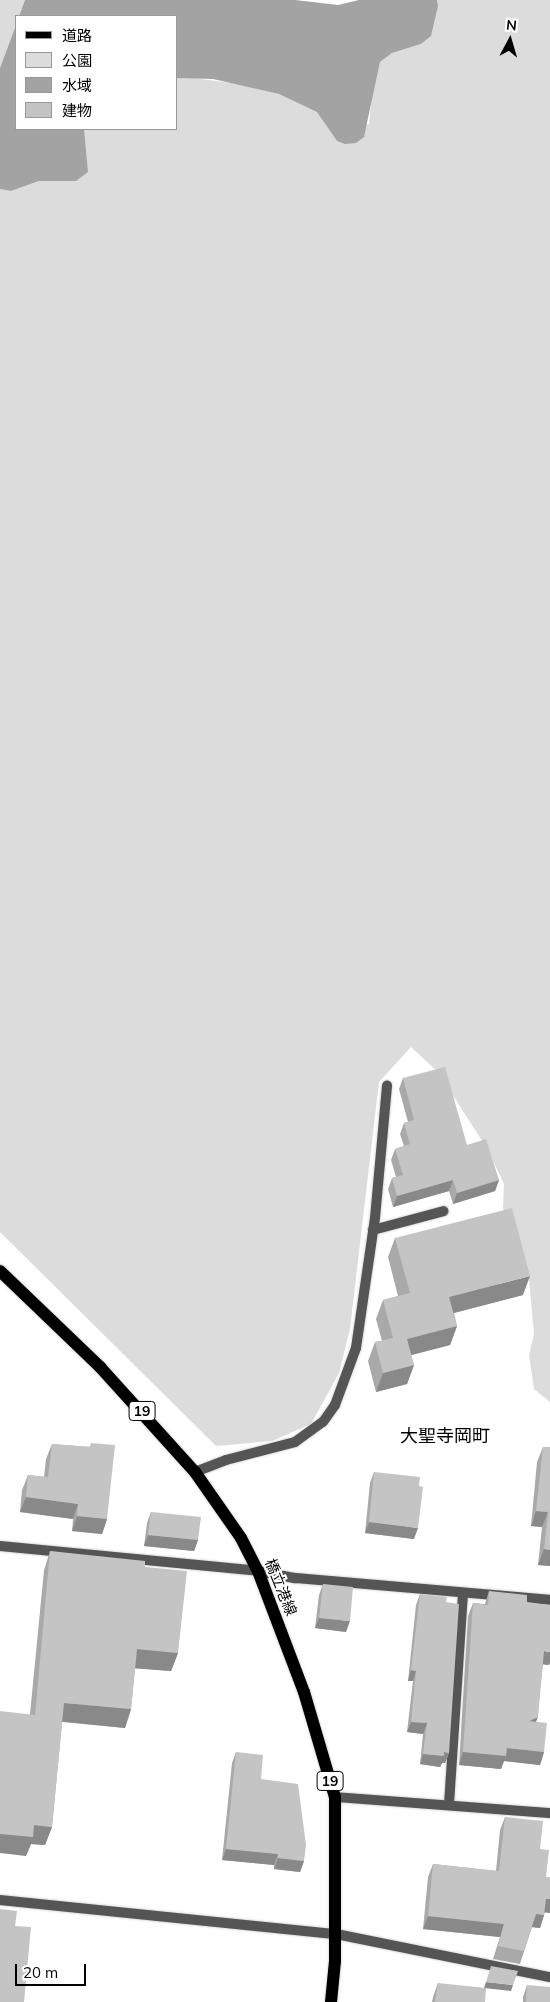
<!DOCTYPE html>
<meta charset="utf-8">
<style>
body{margin:0}
#map{position:relative;width:550px;height:2002px;overflow:hidden;background:#fff;font-family:Mulish,"Noto Sans JP",sans-serif}
div>[style]{position:absolute}
.green>*{inset:0;background:#dcdcdc}
.water>*{inset:0;background:#a3a3a3}
.roads{filter:drop-shadow(0 0 1px #dbdbdb) drop-shadow(0 0 1px #dbdbdb)}
.lane>*{height:10px;margin:-5px;padding:0 5px;transform-origin:5px;border-radius:5px;background:#555}
.street>*{height:10px;margin:-5px;padding:0 5px;transform-origin:5px;border-radius:5px;background:#555}
.primary>*{height:12px;margin:-6px;padding:0 6px;transform-origin:6px;border-radius:6px;background:#000}
.wall>*{inset:0;background:#a9a9a9}
.shaded-wall>*{inset:0;background:#898989}
.building>*{inset:0;background:#c4c4c4}
span{translate:-50% -50%;white-space:nowrap;text-align:center;line-height:1.15;-webkit-text-stroke:4px #fff;paint-order:stroke}
.shield-label span{padding:1px 4px;background:#fff;border:1px solid;border-radius:4px;-webkit-text-stroke-width:0}
.shield-label{font-size:14px;color:#000;font-weight:700}
.street-label{font-size:15px;color:#000}
.quarter-label{font-size:18px;color:#000}
.legend{position:absolute;left:15px;top:15px;width:162px;height:115px;box-sizing:border-box;background:#fff;border:1px solid #999;margin:0;padding:6px 9px;list-style:none;font-size:15px;color:#000}
.legend li{display:flex;align-items:center;gap:10px;height:25px}
.legend b{width:25px;border:1px solid #999}
.north{position:absolute;left:485px;top:15px;width:50px;height:50px;-webkit-text-stroke:4px #fff;paint-order:stroke;rotate:6deg;font-size:14px;font-weight:700;line-height:20px;text-align:center;color:#000}
.north::after{content:'';display:block;margin:auto;width:18px;height:22px;background:#000;clip-path:polygon(50% 0,100% 100%,50% 72%,0 100%)}
.scale{position:absolute;left:15px;top:1964px;width:71px;height:22px;box-sizing:border-box;border:2px solid #000;border-top:0;padding-left:6px;font-size:15px;line-height:18px;white-space:nowrap;color:#000;-webkit-text-stroke:4px #fff;paint-order:stroke}
</style>
<div id="map">
<div class="green">
<div style="clip-path:polygon(0 0,25px 0,19px 16px,16px 16px,16px 25px,0 68px)"></div>
<div style="clip-path:polygon(437px 0,550px 0,550px 1402px,534px 1389px,529px 1355px,534px 1334px,529px 1279px,503px 1208px,504px 1184px,488px 1150px,438px 1072px,411px 1047px,379px 1082px,350px 1329px,339px 1373px,311px 1424px,272px 1441px,216px 1446px,0 1232px,0 189px,11px 191px,39px 181px,76px 181px,84px 129px,176px 129px,176px 78px,184px 77px,240px 84px,279px 94px,318px 112px,337px 141px,369px 124px,373px 85px,380px 62px,392px 53px,421px 44px,438px 6px)"></div>
</div>
<div class="water">
<div style="clip-path:polygon(25px 0,295px 0,338px 5px,359px 0,437px 0,438px 6px,431px 36px,421px 44px,392px 53px,380px 62px,364px 137px,356px 143px,345px 144px,337px 141px,317px 112px,279px 94px,213px 79px,176px 78px,176px 16px,19px 16px)"></div>
<div style="clip-path:polygon(16px 25px,16px 129px,84px 129px,88px 172px,76px 181px,39px 181px,11px 191px,0 189px,0 68px)"></div>
</div>
<div class="roads">
<div class="lane">
<div style="left:373px;top:1230px;width:73px;rotate:-15deg"></div>
</div>
<div class="street">
<div style="left:195px;top:1472px;width:33px;rotate:-21deg"></div>
<div style="left:226px;top:1460px;width:71px;rotate:-14.6deg"></div>
<div style="left:295px;top:1442px;width:34px;rotate:-36deg"></div>
<div style="left:323px;top:1422px;width:21px;rotate:-55deg"></div>
<div style="left:335px;top:1405px;width:61px;rotate:-69.8deg"></div>
<div style="left:356px;top:1348px;width:131px;rotate:-81.7deg"></div>
<div style="left:375px;top:1218px;width:133px;rotate:-84.8deg"></div>
<div style="left:0;top:1546px;width:259px;rotate:5.5deg"></div>
<div style="left:258px;top:1571px;width:38px;rotate:11deg"></div>
<div style="left:295px;top:1578px;width:256px;rotate:4.9deg"></div>
<div style="left:335px;top:1797px;width:216px;rotate:4.3deg"></div>
<div style="left:449px;top:1804px;width:211px;rotate:-86.2deg"></div>
<div style="left:0;top:1900px;width:338px;rotate:5.8deg"></div>
<div style="left:336px;top:1934px;width:218px;rotate:11.4deg"></div>
</div>
<div class="primary">
<div style="left:0;top:1271px;width:139px;rotate:43.8deg"></div>
<div style="left:100px;top:1367px;width:142px;rotate:47.9deg"></div>
<div style="left:195px;top:1472px;width:80px;rotate:55.1deg"></div>
<div style="left:241px;top:1538px;width:37px;rotate:63deg"></div>
<div style="left:258px;top:1571px;width:129px;rotate:69.2deg"></div>
<div style="left:304px;top:1692px;width:109px;rotate:73.6deg"></div>
<div style="left:335px;top:1797px;width:164px;rotate:90deg"></div>
<div style="left:335px;top:1961px;width:41px;rotate:95.6deg"></div>
</div>
</div>
<div class="wall">
<div style="clip-path:polygon(403px 1078px,467px 1145px,499px 1180px,495px 1191px,453px 1204px,449px 1191px,393px 1207px,388px 1189px,392px 1178px,396px 1177px,391px 1160px,395px 1149px,404px 1146px,400px 1134px,404px 1123px,408px 1122px,399px 1089px)"></div>
<div style="clip-path:polygon(395px 1238px,523px 1295px,454px 1313px,457px 1326px,450px 1345px,411px 1355px,414px 1365px,407px 1384px,376px 1392px,368px 1361px,375px 1342px,382px 1341px,376px 1319px,383px 1300px,398px 1296px,388px 1257px)"></div>
<div style="clip-path:polygon(91px 1443px,107px 1519px,102px 1534px,72px 1531px,73px 1519px,20px 1512px,22px 1490px,28px 1475px,44px 1477px,46px 1459px,52px 1444px,90px 1447px)"></div>
<div style="clip-path:polygon(543px 1447px,550px 1447px,550px 1566px,538px 1565px,542px 1527px,531px 1526px,537px 1462px)"></div>
<div style="clip-path:polygon(374px 1472px,414px 1539px,365px 1533px,370px 1483px)"></div>
<div style="clip-path:polygon(151px 1512px,198px 1540px,194px 1551px,144px 1546px,147px 1523px)"></div>
<div style="clip-path:polygon(50px 1551px,145px 1567px,178px 1653px,171px 1671px,135px 1668px,131px 1709px,125px 1728px,62px 1722px,52px 1827px,45px 1845px,31px 1844px,26px 1856px,30px 1714px,44px 1570px)"></div>
<div style="clip-path:polygon(323px 1584px,346px 1632px,315px 1628px,319px 1595px)"></div>
<div style="clip-path:polygon(489px 1591px,527px 1602px,549px 1665px,543px 1664px,536px 1722px,544px 1752px,540px 1765px,504px 1761px,501px 1769px,459px 1765px,468px 1616px,473px 1603px,485px 1604px)"></div>
<div style="clip-path:polygon(420px 1594px,446px 1602px,449px 1753px,445px 1763px,442px 1763px,440px 1767px,420px 1764px,423px 1734px,407px 1732px,413px 1681px,408px 1681px,416px 1605px)"></div>
<div style="clip-path:polygon(236px 1752px,261px 1779px,304px 1861px,300px 1872px,274px 1869px,274px 1865px,222px 1860px,232px 1763px)"></div>
<div style="clip-path:polygon(505px 1817px,540px 1849px,546px 1877px,550px 1877px,550px 1913px,545px 1912px,540px 1928px,532px 1927px,520px 1964px,493px 1959px,500px 1937px,423px 1929px,428px 1877px,433px 1864px,496px 1871px,500px 1830px)"></div>
<div style="clip-path:polygon(438px 1983px,485px 2002px,432px 2002px,433px 1997px)"></div>
<div style="clip-path:polygon(527px 1985px,550px 2002px,523px 2002px,523px 1997px)"></div>
</div>
<div class="shaded-wall">
<div style="clip-path:polygon(453px 1180px,449px 1191px,393px 1207px,397px 1196px)"></div>
<div style="clip-path:polygon(499px 1180px,495px 1191px,453px 1204px,457px 1193px)"></div>
<div style="clip-path:polygon(530px 1276px,523px 1295px,442px 1316px,449px 1297px)"></div>
<div style="clip-path:polygon(457px 1326px,450px 1345px,400px 1358px,407px 1339px)"></div>
<div style="clip-path:polygon(414px 1365px,407px 1384px,376px 1392px,383px 1373px)"></div>
<div style="clip-path:polygon(26px 1497px,78px 1504px,73px 1519px,20px 1512px)"></div>
<div style="clip-path:polygon(536px 1511px,548px 1512px,542px 1527px,531px 1526px)"></div>
<div style="clip-path:polygon(77px 1516px,107px 1519px,102px 1534px,72px 1531px)"></div>
<div style="clip-path:polygon(369px 1522px,418px 1528px,414px 1539px,365px 1533px)"></div>
<div style="clip-path:polygon(148px 1535px,198px 1540px,194px 1551px,144px 1546px)"></div>
<div style="clip-path:polygon(544px 1549px,550px 1550px,550px 1566px,538px 1565px)"></div>
<div style="clip-path:polygon(319px 1618px,350px 1621px,346px 1632px,315px 1628px)"></div>
<div style="clip-path:polygon(137px 1649px,178px 1653px,171px 1671px,130px 1668px)"></div>
<div style="clip-path:polygon(544px 1651px,550px 1652px,550px 1663px,549px 1665px,540px 1664px)"></div>
<div style="clip-path:polygon(411px 1670px,416px 1671px,413px 1681px,408px 1681px)"></div>
<div style="clip-path:polygon(64px 1703px,131px 1709px,125px 1728px,57px 1721px)"></div>
<div style="clip-path:polygon(538px 1717px,533px 1729px,529px 1721px)"></div>
<div style="clip-path:polygon(411px 1722px,427px 1723px,423px 1734px,407px 1732px)"></div>
<div style="clip-path:polygon(507px 1748px,544px 1752px,540px 1765px,504px 1761px,501px 1769px,459px 1765px,463px 1752px)"></div>
<div style="clip-path:polygon(444px 1752px,449px 1753px,445px 1763px,442px 1763px,440px 1767px,420px 1764px,423px 1754px)"></div>
<div style="clip-path:polygon(34px 1825px,52px 1827px,45px 1845px,31px 1844px,26px 1856px,0 1853px,0 1834px)"></div>
<div style="clip-path:polygon(226px 1849px,278px 1854px,274px 1865px,222px 1860px)"></div>
<div style="clip-path:polygon(278px 1858px,304px 1861px,300px 1872px,274px 1869px)"></div>
<div style="clip-path:polygon(546px 1899px,550px 1899px,550px 1913px,542px 1912px)"></div>
<div style="clip-path:polygon(536px 1914px,544px 1915px,540px 1928px,531px 1927px)"></div>
<div style="clip-path:polygon(428px 1916px,504px 1924px,500px 1937px,423px 1929px)"></div>
<div style="clip-path:polygon(486px 1982px,513px 1985px,511px 1991px,484px 1988px)"></div>
</div>
<div class="building">
<div style="clip-path:polygon(445px 1067px,467px 1145px,486px 1139px,499px 1180px,457px 1193px,453px 1180px,397px 1196px,392px 1178px,403px 1175px,395px 1149px,410px 1144px,404px 1123px,414px 1120px,403px 1078px)"></div>
<div style="clip-path:polygon(512px 1208px,530px 1276px,449px 1297px,457px 1326px,407px 1339px,414px 1365px,383px 1373px,375px 1342px,393px 1338px,383px 1300px,410px 1293px,395px 1238px)"></div>
<div style="clip-path:polygon(91px 1443px,115px 1445px,107px 1519px,77px 1516px,78px 1504px,26px 1497px,28px 1475px,48px 1477px,52px 1444px,91px 1447px)"></div>
<div style="clip-path:polygon(543px 1447px,550px 1447px,550px 1550px,544px 1549px,548px 1512px,536px 1511px)"></div>
<div style="clip-path:polygon(374px 1472px,420px 1477px,419px 1486px,423px 1487px,418px 1528px,369px 1522px)"></div>
<div style="clip-path:polygon(151px 1512px,201px 1517px,198px 1540px,148px 1535px)"></div>
<div style="clip-path:polygon(50px 1551px,145px 1561px,145px 1567px,187px 1571px,178px 1653px,137px 1649px,131px 1709px,64px 1703px,52px 1827px,34px 1825px,33px 1837px,0 1834px,0 1711px,35px 1715px)"></div>
<div style="clip-path:polygon(323px 1584px,353px 1587px,350px 1621px,319px 1618px)"></div>
<div style="clip-path:polygon(489px 1591px,527px 1595px,527px 1602px,550px 1605px,550px 1652px,544px 1651px,538px 1717px,529px 1721px,547px 1723px,544px 1752px,507px 1748px,506px 1756px,463px 1752px,473px 1603px,488px 1605px)"></div>
<div style="clip-path:polygon(420px 1594px,447px 1597px,446px 1602px,459px 1604px,449px 1753px,444px 1752px,444px 1756px,423px 1754px,427px 1723px,411px 1722px,416px 1671px,411px 1670px)"></div>
<div style="clip-path:polygon(236px 1752px,263px 1755px,261px 1779px,298px 1784px,306px 1845px,304px 1861px,278px 1858px,278px 1854px,226px 1849px)"></div>
<div style="clip-path:polygon(505px 1817px,543px 1821px,540px 1849px,549px 1850px,546px 1877px,550px 1877px,550px 1899px,546px 1899px,544px 1915px,536px 1914px,524px 1951px,498px 1946px,504px 1924px,428px 1916px,433px 1864px,499px 1871px)"></div>
<div style="clip-path:polygon(0 1909px,17px 1911px,15px 1926px,31px 1927px,24px 2002px,0 2002px)"></div>
<div style="clip-path:polygon(491px 1966px,518px 1971px,513px 1985px,486px 1982px)"></div>
<div style="clip-path:polygon(438px 1983px,486px 1988px,485px 2002px,435px 2002px)"></div>
<div style="clip-path:polygon(527px 1985px,550px 1987px,550px 2002px,526px 2002px)"></div>
</div>
<div class="shield-label">
<span style="left:142px;top:1411px">19</span>
<span style="left:330px;top:1781px">19</span>
</div>
<div class="street-label">
<span style="left:281px;top:1587px;rotate:68deg">橋立港線</span>
</div>
<div class="quarter-label">
<span style="left:445px;top:1436px">大聖寺岡町</span>
</div>
<ul class="legend">
<li><b style="height:6px;background:#000"></b>道路</li>
<li><b style="height:14px;background:#dcdcdc"></b>公園</li>
<li><b style="height:14px;background:#a3a3a3"></b>水域</li>
<li><b style="height:14px;background:#c4c4c4"></b>建物</li>
</ul>
<div class="north">N</div>
<div class="scale">20 m</div>
</div>
